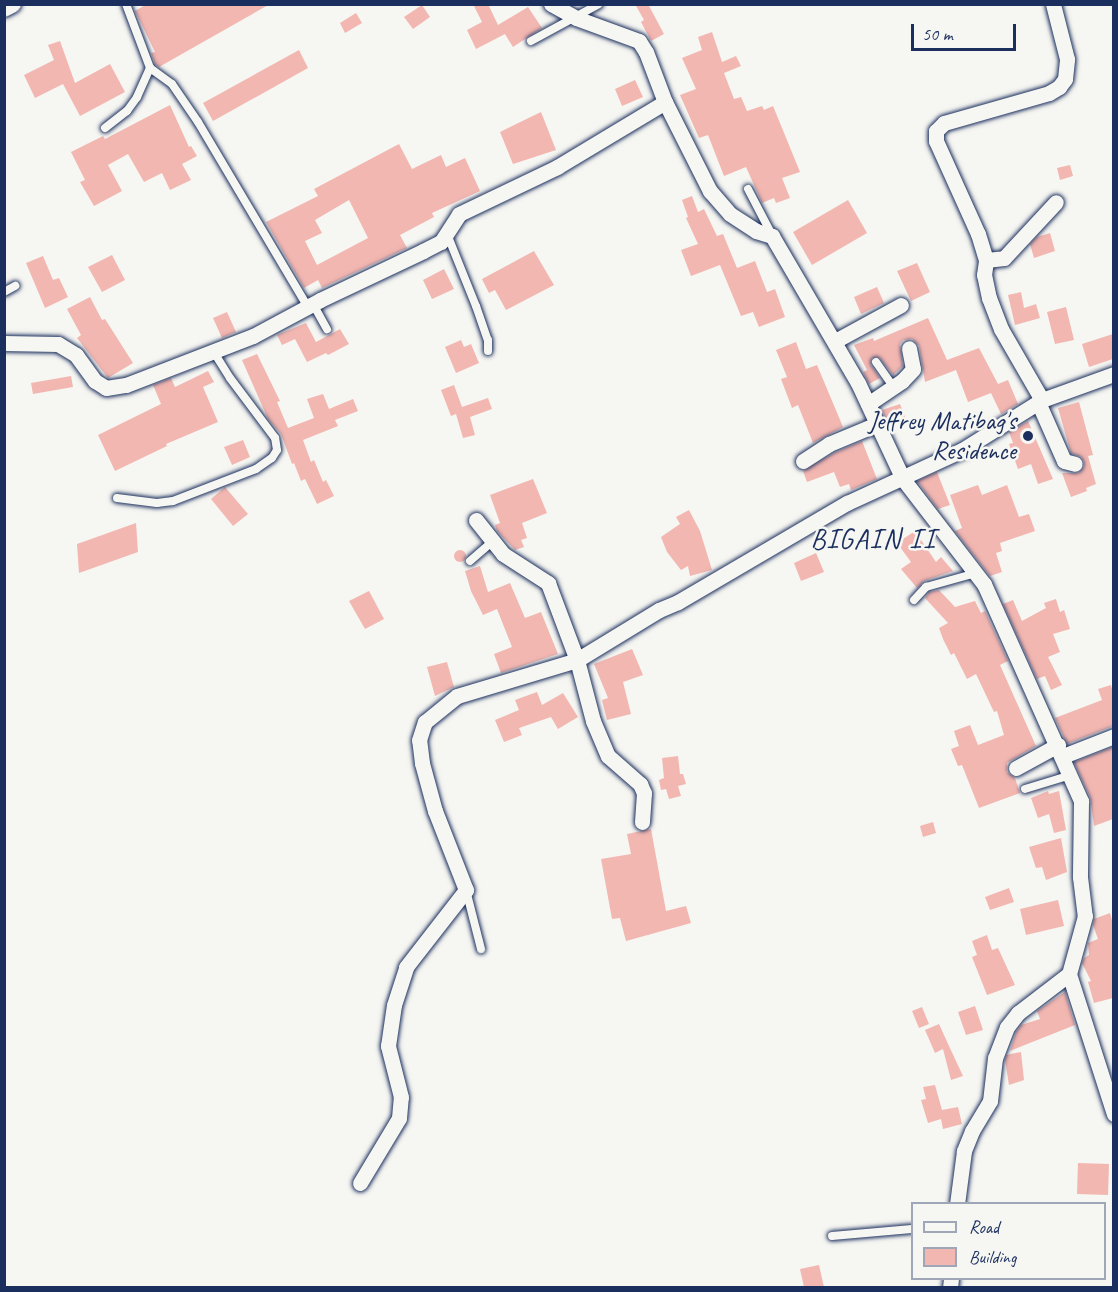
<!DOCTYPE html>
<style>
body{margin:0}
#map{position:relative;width:1118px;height:1292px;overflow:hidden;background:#f6f6f2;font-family:Caveat,sans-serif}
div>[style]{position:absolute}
.building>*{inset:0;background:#f3b7b1}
.round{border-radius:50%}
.roads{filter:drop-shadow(0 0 2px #1b2f5e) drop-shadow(0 0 2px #1b2f5e)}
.service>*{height:8px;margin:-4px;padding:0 4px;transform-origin:4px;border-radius:4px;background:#f6f6f2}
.minor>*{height:15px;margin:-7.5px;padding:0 7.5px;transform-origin:7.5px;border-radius:7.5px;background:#f6f6f2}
.tertiary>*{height:18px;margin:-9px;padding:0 9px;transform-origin:9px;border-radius:9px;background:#f6f6f2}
.dots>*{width:16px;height:16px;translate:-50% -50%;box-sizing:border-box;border:3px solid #f6f6f2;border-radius:50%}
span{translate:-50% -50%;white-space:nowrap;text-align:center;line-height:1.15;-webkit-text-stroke:5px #f6f6f2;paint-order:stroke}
.poi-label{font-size:26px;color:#1b2f5e}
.right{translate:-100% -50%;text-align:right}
.quarter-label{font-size:28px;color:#1b2f5e;letter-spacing:1.5px}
.frame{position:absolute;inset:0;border:6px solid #1b2f5e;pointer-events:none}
.legend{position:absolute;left:911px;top:1202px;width:195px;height:78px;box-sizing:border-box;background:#f6f6f2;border:2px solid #9ea6b7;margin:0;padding:8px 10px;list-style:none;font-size:18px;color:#1b2f5e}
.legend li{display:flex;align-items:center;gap:12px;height:30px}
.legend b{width:30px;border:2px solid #9ea6b7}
.scale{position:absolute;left:911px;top:24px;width:105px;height:27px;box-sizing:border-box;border:3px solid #1b2f5e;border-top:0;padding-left:8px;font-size:18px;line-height:21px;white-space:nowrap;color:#1b2f5e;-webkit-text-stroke:4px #f6f6f2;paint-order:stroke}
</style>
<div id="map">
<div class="building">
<div style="clip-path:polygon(147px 4px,270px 4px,159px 67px,155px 64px,151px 53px,155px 52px,135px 11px)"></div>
<div style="clip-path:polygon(473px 4px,488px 4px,498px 25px,528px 7px,542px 28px,513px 47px,505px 34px,476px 49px,467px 30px,482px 22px)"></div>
<div style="clip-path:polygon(635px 4px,648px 4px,664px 34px,651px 41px,641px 22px,644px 20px)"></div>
<div style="clip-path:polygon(422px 5px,430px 17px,413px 29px,404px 17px)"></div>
<div style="clip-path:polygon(356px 13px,362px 23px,345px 33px,340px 23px)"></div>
<div style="clip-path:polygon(712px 32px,722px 62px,736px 56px,741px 66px,724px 73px,734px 99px,741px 97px,747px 111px,762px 106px,764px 110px,773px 106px,800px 172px,782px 178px,790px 198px,776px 203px,774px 198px,762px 203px,746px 167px,724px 176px,708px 135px,699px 138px,680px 95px,696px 89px,682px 58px,702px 50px,698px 37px)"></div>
<div style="clip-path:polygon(60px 41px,75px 83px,110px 64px,125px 92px,80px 116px,63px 84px,35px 98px,24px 75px,54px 60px,48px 45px)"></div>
<div style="clip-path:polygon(299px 50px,308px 68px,213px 121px,203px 103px)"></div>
<div style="clip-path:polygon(635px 80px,643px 97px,622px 106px,615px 89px)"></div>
<div style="clip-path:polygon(170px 105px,189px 147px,191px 146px,197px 156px,182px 164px,191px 180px,170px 190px,162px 173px,144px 182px,128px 154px,108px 165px,122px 191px,94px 206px,80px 182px,85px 180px,71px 152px,103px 136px,105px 139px)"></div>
<div style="clip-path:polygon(541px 112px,556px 150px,513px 164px,500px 132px)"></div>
<div style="clip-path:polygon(evenodd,399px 144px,412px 169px,441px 155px,446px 167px,465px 158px,480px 191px,432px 213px,434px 217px,400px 235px,407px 248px,322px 288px,318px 280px,304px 288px,266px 222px,318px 196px,314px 189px,399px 144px,349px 200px,368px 238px,317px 265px,305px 241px,322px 233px,315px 220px,349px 200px)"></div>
<div style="clip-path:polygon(1070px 165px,1073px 176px,1060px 180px,1057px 168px)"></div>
<div style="clip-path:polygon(692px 196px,698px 212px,704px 209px,717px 236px,723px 234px,737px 268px,755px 261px,767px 292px,775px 289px,785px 317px,759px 327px,753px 312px,741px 316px,720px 265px,691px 276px,681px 250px,698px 244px,686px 218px,688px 217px,682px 200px)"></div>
<div style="clip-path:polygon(848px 200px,867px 233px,812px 265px,793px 232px)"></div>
<div style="clip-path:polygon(1050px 233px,1055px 251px,1034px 258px,1030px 244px,1037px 237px)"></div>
<div style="clip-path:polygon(534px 251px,554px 285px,506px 310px,495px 290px,489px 293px,482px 279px)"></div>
<div style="clip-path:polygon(112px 255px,125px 280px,102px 292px,88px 267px)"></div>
<div style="clip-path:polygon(43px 256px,53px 280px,59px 278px,68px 297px,45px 308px,26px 263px)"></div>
<div style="clip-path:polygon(917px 263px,930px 292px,911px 301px,897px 271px)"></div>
<div style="clip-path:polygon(444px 269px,454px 289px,432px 299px,423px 280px)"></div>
<div style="clip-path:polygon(877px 287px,884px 303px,861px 314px,854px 297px)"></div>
<div style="clip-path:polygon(1021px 292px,1024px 308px,1036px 304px,1040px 318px,1015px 325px,1008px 295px)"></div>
<div style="clip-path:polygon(90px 297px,102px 320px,105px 319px,133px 363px,108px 378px,77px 338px,81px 335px,67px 309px)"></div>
<div style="clip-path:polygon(1066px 307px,1074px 340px,1055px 344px,1047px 312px)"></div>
<div style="clip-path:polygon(227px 312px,236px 332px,222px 338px,213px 318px)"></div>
<div style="clip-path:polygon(928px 318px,947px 360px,979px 348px,998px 384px,1008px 380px,1018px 404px,1001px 414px,991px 393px,968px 402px,956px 370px,925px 382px,919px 346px,912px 339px,903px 340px,900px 344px,903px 366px,893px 375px,880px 358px,872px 358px,871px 365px,880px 378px,869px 384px,863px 372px,867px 370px,854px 345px,873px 338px,874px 341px)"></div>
<div style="clip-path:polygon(306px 323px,316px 342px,340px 329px,349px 344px,328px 355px,326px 353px,307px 362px,295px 339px,282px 345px,277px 335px)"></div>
<div style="clip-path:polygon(1113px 334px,1113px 359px,1089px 367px,1082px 344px)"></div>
<div style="clip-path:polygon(461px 340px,464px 347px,471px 344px,479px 363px,456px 373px,445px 347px)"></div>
<div style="clip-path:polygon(796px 342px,806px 369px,817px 365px,843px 427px,813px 443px,798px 405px,792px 408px,781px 379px,787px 377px,776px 350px)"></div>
<div style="clip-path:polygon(257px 354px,280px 401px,277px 402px,288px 428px,314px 418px,307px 399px,323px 394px,329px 409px,353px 399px,358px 411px,335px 420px,338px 426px,303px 440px,311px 462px,314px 460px,323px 482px,326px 480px,334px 496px,317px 504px,305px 479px,301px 481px,294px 463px,292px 464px,281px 434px,268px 419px,242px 360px)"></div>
<div style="clip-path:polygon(208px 371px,214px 382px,203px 387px,218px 422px,166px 444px,167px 446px,115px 471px,98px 435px,161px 404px,153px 385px,171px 378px,175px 387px)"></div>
<div style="clip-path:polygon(71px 376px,73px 387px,33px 394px,31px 383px)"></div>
<div style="clip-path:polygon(454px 385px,462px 407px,488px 398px,492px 409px,470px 417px,475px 435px,463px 438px,456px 414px,451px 416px,441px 390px)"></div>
<div style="clip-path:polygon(1079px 402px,1093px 455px,1088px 456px,1096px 484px,1086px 488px,1087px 491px,1071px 497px,1062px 473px,1078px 473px,1084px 467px,1084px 462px,1081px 457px,1071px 453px,1058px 408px)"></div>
<div style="clip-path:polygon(900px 404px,906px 420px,889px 426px,882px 410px)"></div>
<div style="clip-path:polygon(1028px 421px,1053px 479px,1038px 484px,1031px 464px,1018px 469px,1009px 444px,1013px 443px,1009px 432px)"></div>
<div style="clip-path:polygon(243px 440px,250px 457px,232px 465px,224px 447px)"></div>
<div style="clip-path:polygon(862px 441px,877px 479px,851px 490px,849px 484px,840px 487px,834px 472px,807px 482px,803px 471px,834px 453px)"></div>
<div style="clip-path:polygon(937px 472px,950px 505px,938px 509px,917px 481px)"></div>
<div style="clip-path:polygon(533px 479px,547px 513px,522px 523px,527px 538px,521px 540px,524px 547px,515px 550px,497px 531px,495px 525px,500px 523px,490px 495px)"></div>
<div style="clip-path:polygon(978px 485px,982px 495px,1007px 485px,1019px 517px,1029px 514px,1035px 531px,1000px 543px,1002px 551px,996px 553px,1002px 572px,990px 576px,955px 531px,962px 528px,950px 495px)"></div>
<div style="clip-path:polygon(225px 487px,248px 514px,233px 526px,211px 499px)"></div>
<div style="clip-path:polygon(689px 510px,700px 531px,712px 570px,690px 576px,688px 566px,681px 570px,667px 552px,661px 537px,680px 524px,676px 517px)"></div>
<div style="clip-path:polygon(136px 523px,138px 552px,79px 573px,77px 544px)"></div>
<div style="clip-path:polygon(915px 531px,936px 562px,941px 557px,953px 571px,924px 581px,917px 588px,901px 569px,911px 562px,897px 543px)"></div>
<div class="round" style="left:454px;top:550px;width:12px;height:12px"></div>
<div style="clip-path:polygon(816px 553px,824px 572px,801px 581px,794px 563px)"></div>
<div style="clip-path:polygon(480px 566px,488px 592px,510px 583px,525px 618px,541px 612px,558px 654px,501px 673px,494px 654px,512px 647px,497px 609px,483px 615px,471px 591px,465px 571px)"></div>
<div style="clip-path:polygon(939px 590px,955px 607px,975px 601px,981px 613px,985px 611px,1008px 661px,1000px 665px,1036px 746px,1007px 763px,1007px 772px,1015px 778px,1020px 793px,979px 808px,962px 765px,958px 766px,951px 749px,959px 746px,954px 731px,970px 725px,978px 745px,1004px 735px,997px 711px,994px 712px,976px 674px,967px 679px,954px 653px,951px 655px,943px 639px,939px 628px,948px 623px,925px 598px,929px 592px)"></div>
<div style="clip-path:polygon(369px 591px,384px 619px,365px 629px,349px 601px)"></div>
<div style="clip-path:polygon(1056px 599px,1060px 612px,1064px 610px,1070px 629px,1053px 634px,1060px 652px,1048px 657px,1062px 685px,1051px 690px,1045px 676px,1037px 679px,1003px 604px,1013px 600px,1022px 621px,1046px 608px,1044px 603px)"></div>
<div style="clip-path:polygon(632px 649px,643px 675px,623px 682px,631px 714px,607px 720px,602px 700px,608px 698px,594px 664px)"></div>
<div style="clip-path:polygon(447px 662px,454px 687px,435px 696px,427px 667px)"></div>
<div style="clip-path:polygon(1111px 685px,1113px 693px,1113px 726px,1067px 744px,1055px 718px,1102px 700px,1098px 689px)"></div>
<div style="clip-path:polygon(537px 692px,542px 705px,563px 693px,578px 717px,558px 729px,551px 717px,519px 728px,522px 735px,504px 742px,495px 720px,519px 710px,515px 700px)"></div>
<div style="clip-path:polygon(1113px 747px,1113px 819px,1094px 826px,1090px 797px,1074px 762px)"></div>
<div style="clip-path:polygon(678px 756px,680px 774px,683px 774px,686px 784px,678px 786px,681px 796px,669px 799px,666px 789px,661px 790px,659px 780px,664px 778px,662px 758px)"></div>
<div style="clip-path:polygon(1048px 791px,1049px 794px,1059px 791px,1066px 830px,1054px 833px,1049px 814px,1038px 818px,1031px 798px)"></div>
<div style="clip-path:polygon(933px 822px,936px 833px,923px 837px,920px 826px)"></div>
<div style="clip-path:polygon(651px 829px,666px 911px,686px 906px,691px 923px,626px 941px,620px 918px,612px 919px,601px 859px,631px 854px,627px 834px)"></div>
<div style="clip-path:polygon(1061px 838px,1067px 872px,1046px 880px,1042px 867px,1036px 868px,1029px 847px)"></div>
<div style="clip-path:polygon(1009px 888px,1014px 902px,990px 910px,985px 897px)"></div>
<div style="clip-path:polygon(1058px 900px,1064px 926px,1026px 935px,1020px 909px)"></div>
<div style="clip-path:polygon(1110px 913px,1113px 924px,1113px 998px,1094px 1003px,1088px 982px,1091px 981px,1082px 963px,1084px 958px,1089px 955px,1088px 943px,1098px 939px,1093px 925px,1094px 919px)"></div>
<div style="clip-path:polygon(987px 935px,992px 950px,998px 948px,1015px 985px,987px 995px,972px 957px,977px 955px,972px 941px)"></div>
<div style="clip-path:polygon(1065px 992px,1075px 1025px,1010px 1051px,1016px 1032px,1021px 1025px,1040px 1019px,1037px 1011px)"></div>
<div style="clip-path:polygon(975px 1006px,983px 1030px,966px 1035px,958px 1012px)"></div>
<div style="clip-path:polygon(922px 1007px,929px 1024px,919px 1028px,912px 1011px)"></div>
<div style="clip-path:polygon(939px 1024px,949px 1046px,963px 1076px,951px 1080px,943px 1049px,935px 1053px,925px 1030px)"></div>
<div style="clip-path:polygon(1021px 1052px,1024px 1080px,1009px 1085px,1005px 1060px,1006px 1055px)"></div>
<div style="clip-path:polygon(935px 1085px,942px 1110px,958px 1107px,962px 1124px,943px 1129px,941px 1119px,928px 1123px,921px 1100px,926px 1099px,923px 1087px)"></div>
<div style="clip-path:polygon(1078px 1163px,1109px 1164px,1108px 1195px,1077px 1194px)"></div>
<div style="clip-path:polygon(819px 1265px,824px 1287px,804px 1287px,800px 1269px)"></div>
</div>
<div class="roads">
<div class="service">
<div style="left:126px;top:4px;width:68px;rotate:69.4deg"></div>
<div style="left:150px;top:68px;width:27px;rotate:36deg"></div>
<div style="left:172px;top:84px;width:46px;rotate:55.6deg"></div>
<div style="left:198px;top:122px;width:215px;rotate:59.3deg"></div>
<div style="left:531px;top:41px;width:77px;rotate:-28.6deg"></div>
<div style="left:105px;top:128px;width:28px;rotate:-38deg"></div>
<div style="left:127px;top:111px;width:17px;rotate:-54deg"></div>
<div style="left:137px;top:97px;width:32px;rotate:-66deg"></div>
<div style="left:748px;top:189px;width:52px;rotate:62.4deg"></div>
<div style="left:447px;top:234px;width:78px;rotate:68.1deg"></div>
<div style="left:476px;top:306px;width:36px;rotate:71deg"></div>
<div style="left:488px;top:340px;width:11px;rotate:90deg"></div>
<div style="left:4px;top:292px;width:13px;rotate:-29deg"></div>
<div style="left:313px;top:304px;width:29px;rotate:61deg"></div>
<div style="left:876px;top:362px;width:29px;rotate:55deg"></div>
<div style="left:117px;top:498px;width:40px;rotate:7.1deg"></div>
<div style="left:157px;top:503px;width:16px;rotate:-7deg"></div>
<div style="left:173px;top:501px;width:89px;rotate:-21.1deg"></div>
<div style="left:256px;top:469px;width:19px;rotate:-35deg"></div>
<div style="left:272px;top:458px;width:9px;rotate:-58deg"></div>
<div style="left:277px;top:450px;width:12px;rotate:-99deg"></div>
<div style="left:275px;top:438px;width:75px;rotate:-126.9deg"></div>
<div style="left:230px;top:378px;width:32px;rotate:-122deg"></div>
<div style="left:470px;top:561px;width:29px;rotate:-41deg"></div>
<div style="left:914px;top:600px;width:18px;rotate:-47deg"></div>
<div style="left:926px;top:587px;width:52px;rotate:-15.6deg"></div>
<div style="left:1025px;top:789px;width:48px;rotate:-16.9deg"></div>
<div style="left:466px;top:890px;width:61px;rotate:75.7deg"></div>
<div style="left:832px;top:1236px;width:80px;rotate:-5deg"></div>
</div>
<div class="minor">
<div style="left:551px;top:4px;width:29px;rotate:29deg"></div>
<div style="left:576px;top:18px;width:67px;rotate:20.1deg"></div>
<div style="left:639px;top:41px;width:13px;rotate:58deg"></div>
<div style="left:646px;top:52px;width:53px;rotate:69.2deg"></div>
<div style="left:665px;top:102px;width:100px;rotate:63.2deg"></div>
<div style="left:710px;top:191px;width:30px;rotate:49deg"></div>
<div style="left:730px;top:214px;width:31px;rotate:33deg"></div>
<div style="left:756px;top:231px;width:17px;rotate:17deg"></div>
<div style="left:772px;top:236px;width:170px;rotate:59.7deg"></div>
<div style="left:858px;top:383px;width:106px;rotate:64.9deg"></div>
<div style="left:903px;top:479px;width:133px;rotate:52.4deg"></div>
<div style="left:984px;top:584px;width:238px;rotate:65.9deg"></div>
<div style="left:1081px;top:801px;width:76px;rotate:90.8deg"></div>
<div style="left:1080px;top:877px;width:39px;rotate:83deg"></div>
<div style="left:1085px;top:916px;width:60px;rotate:105.4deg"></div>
<div style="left:1069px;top:974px;width:64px;rotate:142.6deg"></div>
<div style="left:1018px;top:1013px;width:18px;rotate:128deg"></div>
<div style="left:1007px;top:1027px;width:33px;rotate:111deg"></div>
<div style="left:995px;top:1058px;width:43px;rotate:96.6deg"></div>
<div style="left:990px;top:1101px;width:35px;rotate:121deg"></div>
<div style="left:972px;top:1131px;width:22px;rotate:112deg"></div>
<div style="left:964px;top:1151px;width:53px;rotate:97.5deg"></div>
<div style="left:986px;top:260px;width:18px;rotate:-6deg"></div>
<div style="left:1004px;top:258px;width:76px;rotate:-47.1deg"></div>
<div style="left:835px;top:341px;width:75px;rotate:-28.6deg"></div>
<div style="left:4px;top:343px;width:54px;rotate:1.1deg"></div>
<div style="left:58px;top:344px;width:21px;rotate:31deg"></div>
<div style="left:76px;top:355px;width:32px;rotate:54deg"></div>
<div style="left:95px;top:381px;width:13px;rotate:32deg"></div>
<div style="left:106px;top:388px;width:20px;rotate:-9deg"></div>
<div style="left:126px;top:385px;width:136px;rotate:-21.1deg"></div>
<div style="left:253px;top:336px;width:76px;rotate:-28.2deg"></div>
<div style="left:320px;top:300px;width:114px;rotate:-25.4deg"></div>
<div style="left:423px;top:251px;width:20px;rotate:-27deg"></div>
<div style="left:441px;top:242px;width:33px;rotate:-57deg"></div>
<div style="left:459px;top:214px;width:109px;rotate:-25.6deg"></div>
<div style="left:557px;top:167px;width:126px;rotate:-31deg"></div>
<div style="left:1042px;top:400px;width:82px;rotate:-120deg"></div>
<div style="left:1001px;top:329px;width:33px;rotate:-111deg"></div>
<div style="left:989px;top:298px;width:24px;rotate:-102deg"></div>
<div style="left:984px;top:275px;width:15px;rotate:-82deg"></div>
<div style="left:986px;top:260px;width:27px;rotate:-107deg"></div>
<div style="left:978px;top:234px;width:102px;rotate:-114.3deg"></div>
<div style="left:936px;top:141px;width:10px;rotate:-90deg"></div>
<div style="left:936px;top:131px;width:11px;rotate:-45deg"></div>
<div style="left:944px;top:123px;width:109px;rotate:-15.9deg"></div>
<div style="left:1049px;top:93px;width:12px;rotate:-31deg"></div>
<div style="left:1059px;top:87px;width:10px;rotate:-53deg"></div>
<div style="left:1065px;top:79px;width:20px;rotate:-84deg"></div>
<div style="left:1067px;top:59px;width:57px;rotate:-104.3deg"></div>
<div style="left:1038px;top:402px;width:64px;rotate:66.2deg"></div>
<div style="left:1064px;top:461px;width:11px;rotate:15deg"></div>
<div style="left:868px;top:404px;width:41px;rotate:-34.1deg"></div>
<div style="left:902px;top:381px;width:16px;rotate:-47deg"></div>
<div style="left:913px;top:369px;width:21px;rotate:-101deg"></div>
<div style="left:803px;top:461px;width:31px;rotate:-33deg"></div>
<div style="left:829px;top:444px;width:52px;rotate:-22.6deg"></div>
<div style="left:476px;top:520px;width:43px;rotate:51.5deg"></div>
<div style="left:503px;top:554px;width:54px;rotate:32.8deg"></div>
<div style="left:548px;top:583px;width:82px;rotate:69.4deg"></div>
<div style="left:577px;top:660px;width:63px;rotate:75.3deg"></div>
<div style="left:593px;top:721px;width:38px;rotate:67deg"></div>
<div style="left:608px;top:756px;width:43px;rotate:41.2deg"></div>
<div style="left:640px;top:784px;width:10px;rotate:66deg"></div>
<div style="left:644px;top:793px;width:29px;rotate:94deg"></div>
<div style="left:1063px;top:756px;width:55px;rotate:-21.4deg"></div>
<div style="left:1016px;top:768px;width:48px;rotate:-28.7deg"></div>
<div style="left:1069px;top:974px;width:147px;rotate:72.2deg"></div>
<div style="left:360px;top:1183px;width:76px;rotate:-59deg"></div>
<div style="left:399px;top:1118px;width:21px;rotate:-85deg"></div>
<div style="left:401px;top:1097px;width:53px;rotate:-104.3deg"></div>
<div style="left:388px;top:1046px;width:41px;rotate:-81.7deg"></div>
<div style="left:394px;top:1005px;width:40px;rotate:-72deg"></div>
<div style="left:406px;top:967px;width:98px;rotate:-52.1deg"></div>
<div style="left:466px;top:890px;width:85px;rotate:-111.4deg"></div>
<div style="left:435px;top:811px;width:50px;rotate:-105.2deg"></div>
<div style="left:422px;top:763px;width:23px;rotate:-97deg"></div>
<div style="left:419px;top:740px;width:19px;rotate:-72deg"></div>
<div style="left:425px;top:722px;width:41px;rotate:-39.1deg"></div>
<div style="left:457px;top:696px;width:125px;rotate:-16.7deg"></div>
<div style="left:577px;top:660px;width:96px;rotate:-31.4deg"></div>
<div style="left:659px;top:610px;width:21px;rotate:-23deg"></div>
<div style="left:678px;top:602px;width:196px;rotate:-30.4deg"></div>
<div style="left:847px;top:503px;width:127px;rotate:-24.7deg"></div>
<div style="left:962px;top:450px;width:94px;rotate:-32deg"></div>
<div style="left:1042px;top:400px;width:77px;rotate:-19.9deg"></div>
<div style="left:950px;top:1288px;width:10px;rotate:-84deg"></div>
</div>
<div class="tertiary">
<div style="left:4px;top:8px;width:9px;rotate:-27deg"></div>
</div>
</div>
<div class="dots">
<div style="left:1028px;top:436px;background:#1b2f5e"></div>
</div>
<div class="poi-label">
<span class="right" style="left:1016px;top:436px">Jeffrey Matibag's<br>Residence</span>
</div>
<div class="quarter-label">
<span style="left:873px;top:539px">BIGAIN II</span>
</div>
<div class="frame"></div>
<ul class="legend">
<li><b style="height:8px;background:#f6f6f2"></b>Road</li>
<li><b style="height:16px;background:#f3b7b1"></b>Building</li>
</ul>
<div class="scale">50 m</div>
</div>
